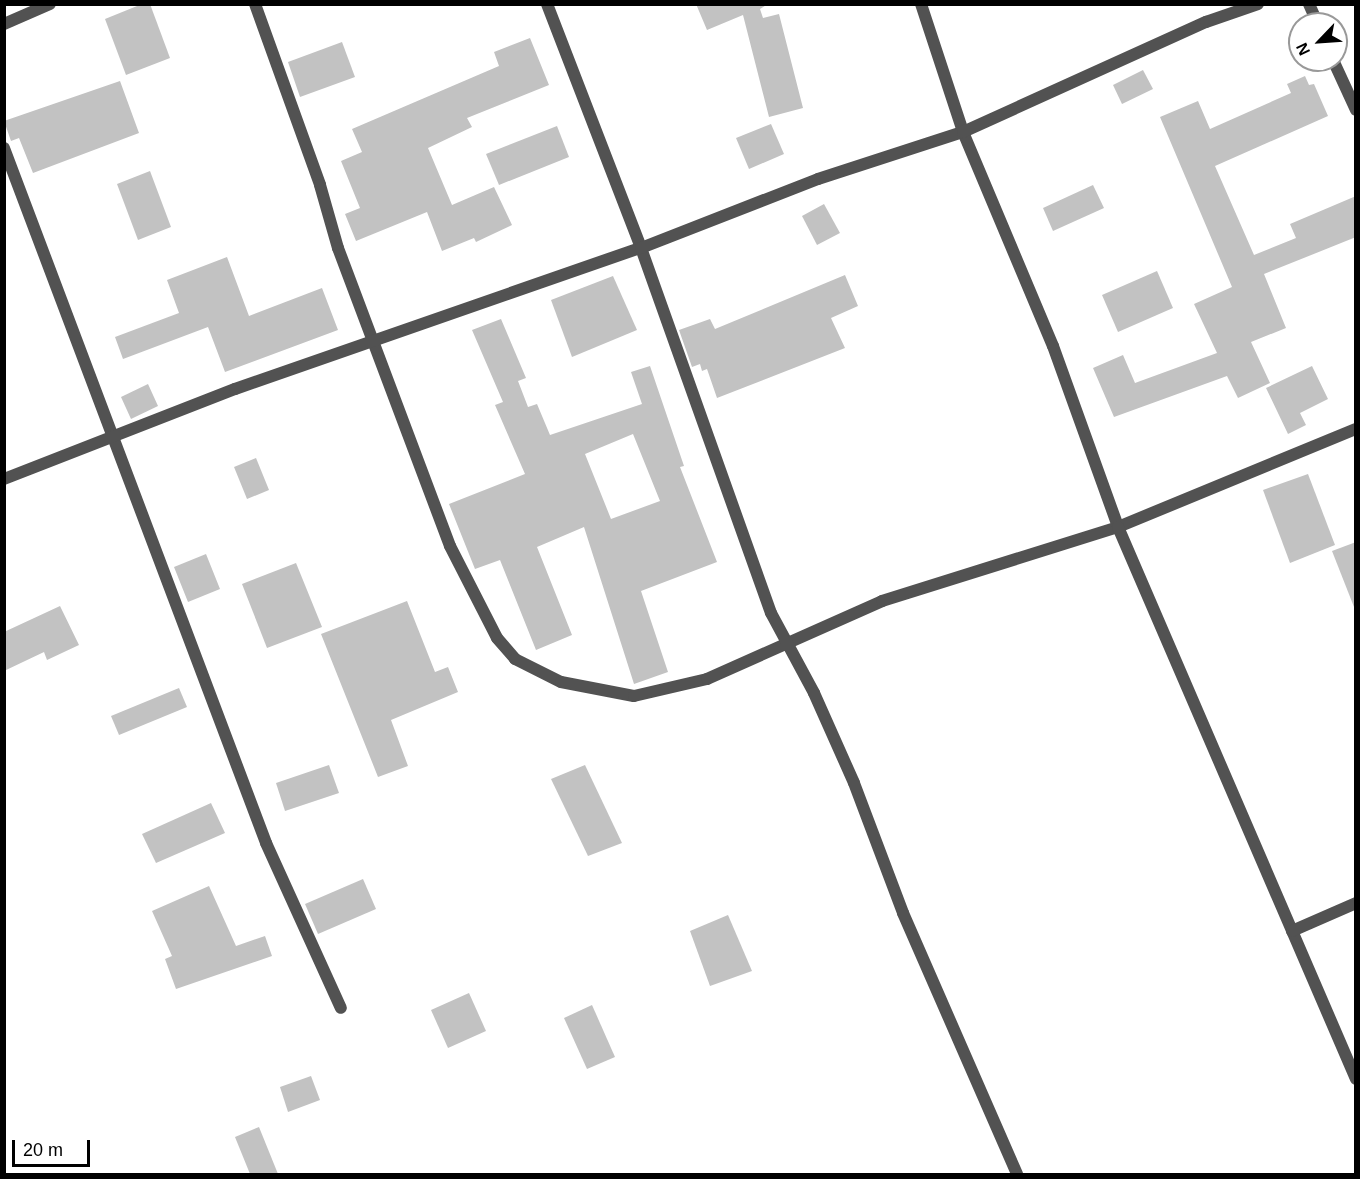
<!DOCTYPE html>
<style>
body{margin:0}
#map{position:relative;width:1360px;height:1179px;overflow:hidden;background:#fff;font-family:Helvetica,sans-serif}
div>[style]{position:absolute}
.building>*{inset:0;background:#c2c2c2}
.minor>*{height:12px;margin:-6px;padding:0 6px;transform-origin:6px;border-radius:6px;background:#525252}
span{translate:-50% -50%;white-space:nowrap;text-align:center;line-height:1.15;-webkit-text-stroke:5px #fff;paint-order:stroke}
.frame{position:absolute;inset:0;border:6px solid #000;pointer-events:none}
.north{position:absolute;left:1288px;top:12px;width:60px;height:60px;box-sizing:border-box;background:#fff;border:2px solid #999;border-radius:50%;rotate:245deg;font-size:16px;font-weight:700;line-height:24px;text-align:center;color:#000}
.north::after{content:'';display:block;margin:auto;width:21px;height:27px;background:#000;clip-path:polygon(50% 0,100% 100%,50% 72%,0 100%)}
.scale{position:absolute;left:12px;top:1140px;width:78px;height:27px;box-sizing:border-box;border:3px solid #000;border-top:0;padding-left:8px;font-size:18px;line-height:21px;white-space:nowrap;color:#000;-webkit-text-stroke:4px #fff;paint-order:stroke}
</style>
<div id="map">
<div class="building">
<div style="clip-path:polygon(142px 4px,150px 4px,170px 58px,126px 75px,105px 19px)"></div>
<div style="clip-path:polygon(696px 4px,768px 4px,760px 9px,763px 18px,779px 14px,803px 108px,769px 117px,743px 15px,707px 30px)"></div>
<div style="clip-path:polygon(530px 38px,549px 85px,467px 118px,472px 127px,428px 148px,452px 205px,494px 187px,512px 225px,476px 242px,474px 238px,442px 251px,427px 212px,356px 241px,345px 214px,360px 208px,341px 161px,362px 152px,352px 129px,499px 66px,494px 52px)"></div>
<div style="clip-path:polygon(342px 42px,355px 77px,300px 97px,288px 62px)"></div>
<div style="clip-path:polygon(1143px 70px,1153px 89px,1122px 104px,1113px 85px)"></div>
<div style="clip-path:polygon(1305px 76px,1309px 85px,1314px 84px,1328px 116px,1215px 166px,1254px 255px,1296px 238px,1290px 224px,1356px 196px,1356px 237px,1264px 274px,1286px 328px,1251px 342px,1270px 383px,1238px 398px,1227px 376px,1114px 417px,1093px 368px,1123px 355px,1135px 383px,1217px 353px,1194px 304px,1232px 287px,1160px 117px,1198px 101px,1210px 129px,1291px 93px,1287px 84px)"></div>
<div style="clip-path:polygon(120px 81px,139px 133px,33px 173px,19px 138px,11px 141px,4px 121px)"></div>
<div style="clip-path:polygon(771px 124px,784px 154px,749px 169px,736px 138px)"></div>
<div style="clip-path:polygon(557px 126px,569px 157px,499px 185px,486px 154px)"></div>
<div style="clip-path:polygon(150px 171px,171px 227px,138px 240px,117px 184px)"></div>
<div style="clip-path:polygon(1093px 185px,1104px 208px,1053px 231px,1043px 208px)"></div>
<div style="clip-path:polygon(824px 204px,840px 233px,817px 245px,802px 216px)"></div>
<div style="clip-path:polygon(227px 257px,249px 316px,322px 288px,338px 330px,225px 372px,208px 327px,123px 359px,115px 337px,179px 313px,167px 280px)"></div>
<div style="clip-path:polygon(1157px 271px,1173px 308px,1118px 332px,1102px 295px)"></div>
<div style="clip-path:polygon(845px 275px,858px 306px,831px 318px,845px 348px,717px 398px,707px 369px,702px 371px,700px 364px,692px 367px,679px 330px,710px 319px,715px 329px)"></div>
<div style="clip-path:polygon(613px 276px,637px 330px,572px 357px,551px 300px)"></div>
<div style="clip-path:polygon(evenodd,501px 319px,526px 378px,518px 381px,528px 407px,537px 404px,550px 435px,642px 404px,631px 372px,650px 366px,684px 466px,680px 467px,717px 562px,641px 591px,668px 672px,634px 684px,584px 527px,537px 547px,572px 635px,536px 650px,500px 560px,475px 569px,449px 504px,525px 474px,495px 405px,503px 402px,472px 330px,501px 319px,633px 434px,660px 501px,611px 519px,585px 454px,633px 434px)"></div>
<div style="clip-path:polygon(1312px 366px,1328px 399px,1300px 413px,1306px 425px,1288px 434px,1266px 388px)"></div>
<div style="clip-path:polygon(148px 384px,158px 406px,131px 419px,121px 397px)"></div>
<div style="clip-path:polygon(256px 458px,269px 490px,247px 499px,234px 467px)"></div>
<div style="clip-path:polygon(1308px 474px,1335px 545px,1290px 563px,1263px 490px)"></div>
<div style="clip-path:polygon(1356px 542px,1356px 607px,1354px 607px,1332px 551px)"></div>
<div style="clip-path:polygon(206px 554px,220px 589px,188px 602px,174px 567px)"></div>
<div style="clip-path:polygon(296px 563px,322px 627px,267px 648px,242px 584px)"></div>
<div style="clip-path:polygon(407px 601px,435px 672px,448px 667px,458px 692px,391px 720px,408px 766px,378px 777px,321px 634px)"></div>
<div style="clip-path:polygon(60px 606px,79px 645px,47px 660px,44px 652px,4px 671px,4px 632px)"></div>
<div style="clip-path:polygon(179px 688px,187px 707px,119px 735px,111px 716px)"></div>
<div style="clip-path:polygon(329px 765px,339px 793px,285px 811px,276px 783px)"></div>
<div style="clip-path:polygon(585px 765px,622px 843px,588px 856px,551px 779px)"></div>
<div style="clip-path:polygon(211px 803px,225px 833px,156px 863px,142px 834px)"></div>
<div style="clip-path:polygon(363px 879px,376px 909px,318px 934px,305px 904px)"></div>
<div style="clip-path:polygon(209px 886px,236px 946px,265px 936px,272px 956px,176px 989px,165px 959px,172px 956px,152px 911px)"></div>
<div style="clip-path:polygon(728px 915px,752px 971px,710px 986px,690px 931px)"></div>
<div style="clip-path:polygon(469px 993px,486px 1031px,448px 1048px,431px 1010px)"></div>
<div style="clip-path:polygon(592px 1005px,615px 1057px,587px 1069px,564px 1018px)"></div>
<div style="clip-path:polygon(311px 1076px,320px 1100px,288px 1112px,280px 1087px)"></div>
<div style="clip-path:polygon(259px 1127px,278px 1174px,250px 1174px,235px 1137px)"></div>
</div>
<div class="minor">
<div style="left:255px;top:4px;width:192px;rotate:70.2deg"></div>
<div style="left:320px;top:185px;width:66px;rotate:74.1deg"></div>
<div style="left:338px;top:248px;width:318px;rotate:69.4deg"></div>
<div style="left:450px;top:546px;width:103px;rotate:62.9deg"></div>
<div style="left:497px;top:638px;width:28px;rotate:49deg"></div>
<div style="left:515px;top:659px;width:51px;rotate:26.6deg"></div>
<div style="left:561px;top:682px;width:74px;rotate:10.9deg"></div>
<div style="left:634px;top:696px;width:75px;rotate:-13.1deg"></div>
<div style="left:707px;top:679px;width:192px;rotate:-24deg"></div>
<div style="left:882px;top:601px;width:247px;rotate:-17.4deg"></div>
<div style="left:1118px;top:527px;width:257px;rotate:-22.4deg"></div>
<div style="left:547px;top:4px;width:261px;rotate:68.9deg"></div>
<div style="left:641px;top:248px;width:387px;rotate:70.4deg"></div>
<div style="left:771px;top:613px;width:91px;rotate:61.7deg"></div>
<div style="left:814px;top:693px;width:98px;rotate:66deg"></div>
<div style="left:854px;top:783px;width:139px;rotate:69.3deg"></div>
<div style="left:903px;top:913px;width:285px;rotate:66.4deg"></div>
<div style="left:921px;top:4px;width:135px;rotate:71.8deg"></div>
<div style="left:963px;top:132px;width:232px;rotate:67.2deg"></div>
<div style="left:1053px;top:346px;width:192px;rotate:70.2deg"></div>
<div style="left:1118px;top:527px;width:601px;rotate:66.68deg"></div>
<div style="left:1309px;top:4px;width:22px;rotate:66deg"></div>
<div style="left:4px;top:24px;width:50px;rotate:-23.5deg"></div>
<div style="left:1333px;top:60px;width:55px;rotate:65.3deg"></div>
<div style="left:4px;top:148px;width:743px;rotate:69.34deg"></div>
<div style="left:266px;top:843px;width:181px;rotate:65.6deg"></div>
<div style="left:4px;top:479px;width:248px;rotate:-21.3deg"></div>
<div style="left:235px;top:389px;width:430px;rotate:-19.2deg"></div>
<div style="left:641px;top:248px;width:190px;rotate:-21.3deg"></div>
<div style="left:818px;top:179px;width:152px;rotate:-18deg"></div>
<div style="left:963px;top:132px;width:267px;rotate:-24.4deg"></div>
<div style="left:1206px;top:22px;width:55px;rotate:-19.1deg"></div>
<div style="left:1292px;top:931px;width:70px;rotate:-23.6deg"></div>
</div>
<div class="frame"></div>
<div class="north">N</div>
<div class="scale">20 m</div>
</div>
